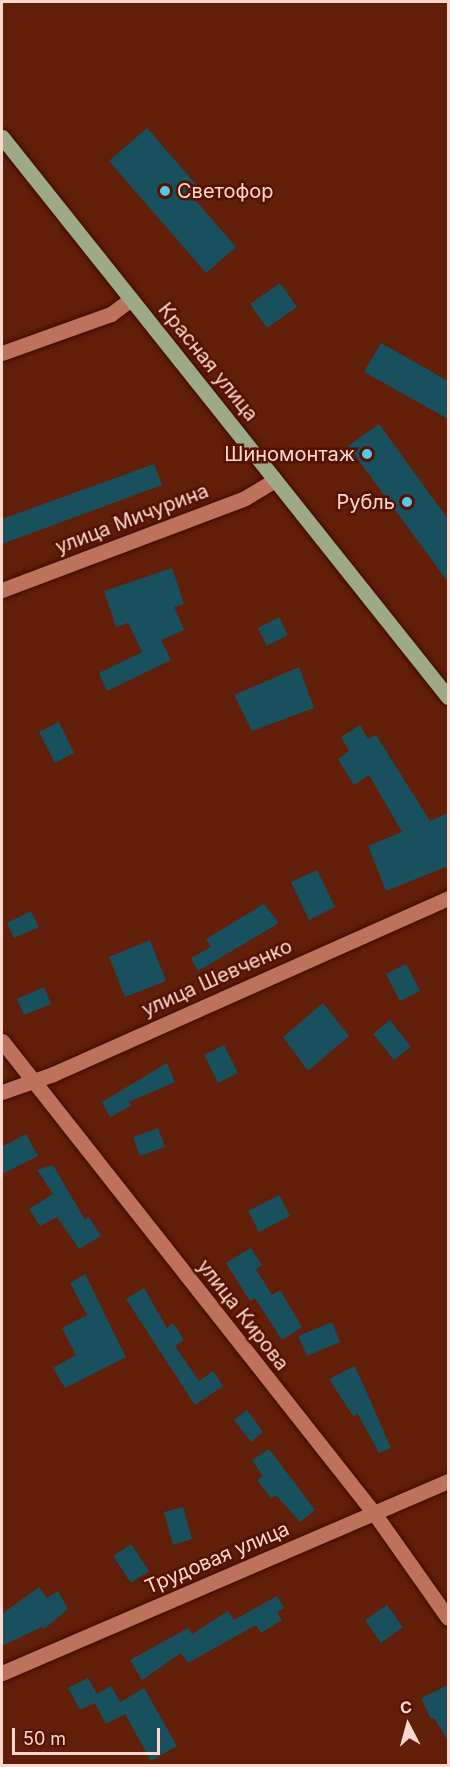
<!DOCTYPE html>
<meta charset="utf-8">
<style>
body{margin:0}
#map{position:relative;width:450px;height:1767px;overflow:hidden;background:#611e09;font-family:Inter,sans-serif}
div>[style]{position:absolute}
.building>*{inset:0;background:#18505e}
.roads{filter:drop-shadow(0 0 2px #3d0a00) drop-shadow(0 0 2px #3d0a00)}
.street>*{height:15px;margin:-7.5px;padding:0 7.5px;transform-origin:7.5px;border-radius:7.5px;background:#be725c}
.secondary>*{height:15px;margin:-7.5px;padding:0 7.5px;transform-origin:7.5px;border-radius:7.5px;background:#be725c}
.primary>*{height:15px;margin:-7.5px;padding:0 7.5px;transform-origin:7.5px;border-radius:7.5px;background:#9da987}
.dots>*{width:16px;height:16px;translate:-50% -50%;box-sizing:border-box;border:3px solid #551200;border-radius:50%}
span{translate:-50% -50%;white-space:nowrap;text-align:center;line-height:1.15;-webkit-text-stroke:5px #551200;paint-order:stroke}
.poi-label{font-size:20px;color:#fcd9cf}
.left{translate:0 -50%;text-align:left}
.right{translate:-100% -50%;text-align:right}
.street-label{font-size:20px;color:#fcd9cf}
.frame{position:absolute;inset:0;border:3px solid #fcd9cf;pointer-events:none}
.north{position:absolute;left:378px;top:1695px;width:60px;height:60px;-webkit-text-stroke:4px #551200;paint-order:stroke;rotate:354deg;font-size:16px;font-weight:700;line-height:24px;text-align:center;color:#fcd9cf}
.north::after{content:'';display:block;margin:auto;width:21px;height:27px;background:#fcd9cf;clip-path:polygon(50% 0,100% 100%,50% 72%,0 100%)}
.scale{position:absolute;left:12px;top:1728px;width:148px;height:27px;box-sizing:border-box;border:3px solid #fcd9cf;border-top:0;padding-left:8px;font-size:18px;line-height:21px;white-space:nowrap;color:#fcd9cf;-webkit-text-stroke:4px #551200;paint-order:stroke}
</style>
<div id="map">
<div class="building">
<div style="clip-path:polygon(147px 128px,199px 188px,191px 195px,236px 247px,206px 273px,109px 161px)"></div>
<div style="clip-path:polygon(280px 283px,297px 307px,267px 328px,250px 304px)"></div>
<div style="clip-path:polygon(381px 343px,448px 381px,448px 419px,364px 372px)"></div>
<div style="clip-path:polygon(379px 424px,448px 519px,448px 582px,348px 446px)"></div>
<div style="clip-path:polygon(154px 464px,162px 485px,2px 544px,2px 519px)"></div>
<div style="clip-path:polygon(172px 568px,184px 604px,174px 607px,184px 630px,161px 640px,171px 660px,107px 691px,99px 673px,142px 652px,128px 623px,116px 627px,104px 591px)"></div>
<div style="clip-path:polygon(279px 617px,288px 635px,267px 646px,258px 628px)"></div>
<div style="clip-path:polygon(299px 667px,314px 708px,252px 731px,234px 695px)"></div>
<div style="clip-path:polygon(59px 722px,74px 753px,55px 763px,39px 732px)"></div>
<div style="clip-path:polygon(360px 725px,368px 739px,376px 735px,430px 821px,448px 813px,448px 866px,386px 891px,368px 846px,402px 832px,369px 775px,354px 785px,338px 759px,349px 751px,341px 737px)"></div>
<div style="clip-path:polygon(317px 870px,335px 907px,309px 920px,291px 882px)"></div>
<div style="clip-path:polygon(264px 904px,279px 923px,198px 971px,191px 958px,211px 947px,206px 939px)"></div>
<div style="clip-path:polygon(31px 911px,39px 927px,14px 938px,7px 923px)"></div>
<div style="clip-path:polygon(150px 940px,166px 981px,125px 997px,109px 957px)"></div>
<div style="clip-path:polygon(406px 964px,420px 991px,400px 1001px,386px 974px)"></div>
<div style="clip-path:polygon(44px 987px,51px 1004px,24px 1015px,17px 999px)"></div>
<div style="clip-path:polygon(323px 1003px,349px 1036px,308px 1071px,283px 1037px)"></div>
<div style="clip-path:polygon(390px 1020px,411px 1047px,394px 1060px,373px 1034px)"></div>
<div style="clip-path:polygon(224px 1045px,238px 1073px,218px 1083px,204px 1055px)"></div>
<div style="clip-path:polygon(167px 1063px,175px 1082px,129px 1102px,131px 1106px,110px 1117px,102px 1102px)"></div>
<div style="clip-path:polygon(158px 1128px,165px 1147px,140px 1156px,133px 1137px)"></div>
<div style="clip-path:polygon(26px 1134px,38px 1156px,2px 1174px,2px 1147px)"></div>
<div style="clip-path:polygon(53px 1165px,85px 1220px,89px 1217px,101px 1236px,79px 1249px,57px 1217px,40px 1226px,29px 1209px,53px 1194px,37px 1170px)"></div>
<div style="clip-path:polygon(279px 1195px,290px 1216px,259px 1232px,248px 1211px)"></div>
<div style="clip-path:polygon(251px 1248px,262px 1265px,256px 1269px,272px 1295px,280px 1290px,302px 1327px,282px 1340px,255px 1298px,250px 1301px,226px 1263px)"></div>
<div style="clip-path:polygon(85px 1274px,126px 1357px,65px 1388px,53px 1368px,76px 1355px,62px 1328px,87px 1315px,70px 1283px)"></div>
<div style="clip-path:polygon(144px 1288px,167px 1328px,173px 1323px,184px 1340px,175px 1346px,199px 1381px,213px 1371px,223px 1386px,195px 1405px,126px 1299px)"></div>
<div style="clip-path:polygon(332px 1322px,340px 1342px,307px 1356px,298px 1336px)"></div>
<div style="clip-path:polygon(355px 1366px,391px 1448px,379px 1453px,358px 1414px,353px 1416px,329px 1379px)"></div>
<div style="clip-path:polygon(247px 1410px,263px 1432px,251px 1442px,234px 1420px)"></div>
<div style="clip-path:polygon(269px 1449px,315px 1510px,300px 1522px,276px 1495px,271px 1498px,257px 1480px,263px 1476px,252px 1460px)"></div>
<div style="clip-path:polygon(183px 1507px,192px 1539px,173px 1545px,164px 1512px)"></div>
<div style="clip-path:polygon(131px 1544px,149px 1571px,131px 1583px,113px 1556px)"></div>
<div style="clip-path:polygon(39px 1587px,47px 1598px,58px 1591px,68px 1609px,44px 1629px,42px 1627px,2px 1646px,2px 1614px)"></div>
<div style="clip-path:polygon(277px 1596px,284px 1608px,277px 1612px,282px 1620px,261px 1633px,256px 1625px,188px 1663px,181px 1653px,142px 1680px,130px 1660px,188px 1628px,192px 1634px,228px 1611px,234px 1620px)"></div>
<div style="clip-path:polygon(387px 1605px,403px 1627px,381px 1643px,365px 1620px)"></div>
<div style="clip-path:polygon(88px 1678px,97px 1694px,111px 1686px,120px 1702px,144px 1688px,177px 1746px,151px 1761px,125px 1714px,106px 1724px,95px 1703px,80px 1710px,68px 1688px)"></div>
<div style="clip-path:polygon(448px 1685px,448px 1741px,434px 1718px,431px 1719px,421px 1698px)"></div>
</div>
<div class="roads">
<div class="street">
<div style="left:2px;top:353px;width:116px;rotate:-19.7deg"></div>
<div style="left:111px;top:314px;width:25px;rotate:-37deg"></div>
<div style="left:2px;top:1041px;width:601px;rotate:51.76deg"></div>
<div style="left:374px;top:1513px;width:128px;rotate:54.8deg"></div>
<div style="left:2px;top:1092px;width:54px;rotate:-19.4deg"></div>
<div style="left:53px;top:1074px;width:432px;rotate:-24deg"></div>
<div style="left:2px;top:1673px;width:486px;rotate:-23.3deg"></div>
</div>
<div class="secondary">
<div style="left:2px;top:590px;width:260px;rotate:-20.7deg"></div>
<div style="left:245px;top:498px;width:35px;rotate:-31deg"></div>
</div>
<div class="primary">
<div style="left:2px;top:137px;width:716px;rotate:51.47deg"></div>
</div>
</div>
<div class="dots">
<div style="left:165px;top:191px;background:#59c8e4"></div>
<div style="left:367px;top:454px;background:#59c8e4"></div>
<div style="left:407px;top:502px;background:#59c8e4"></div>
</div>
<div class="poi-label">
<span class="left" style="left:177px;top:191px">Светофор</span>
<span class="right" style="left:355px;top:454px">Шиномонтаж</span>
<span class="right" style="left:395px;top:502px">Рубль</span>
</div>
<div class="street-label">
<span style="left:208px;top:362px;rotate:51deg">Красная улица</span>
<span style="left:132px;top:519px;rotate:-21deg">улица Мичурина</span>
<span style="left:217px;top:978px;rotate:-24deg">улица Шевченко</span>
<span style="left:243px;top:1315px;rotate:52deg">улица Кирова</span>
<span style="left:217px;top:1558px;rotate:-23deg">Трудовая улица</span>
</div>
<div class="frame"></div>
<div class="north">С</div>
<div class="scale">50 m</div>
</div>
